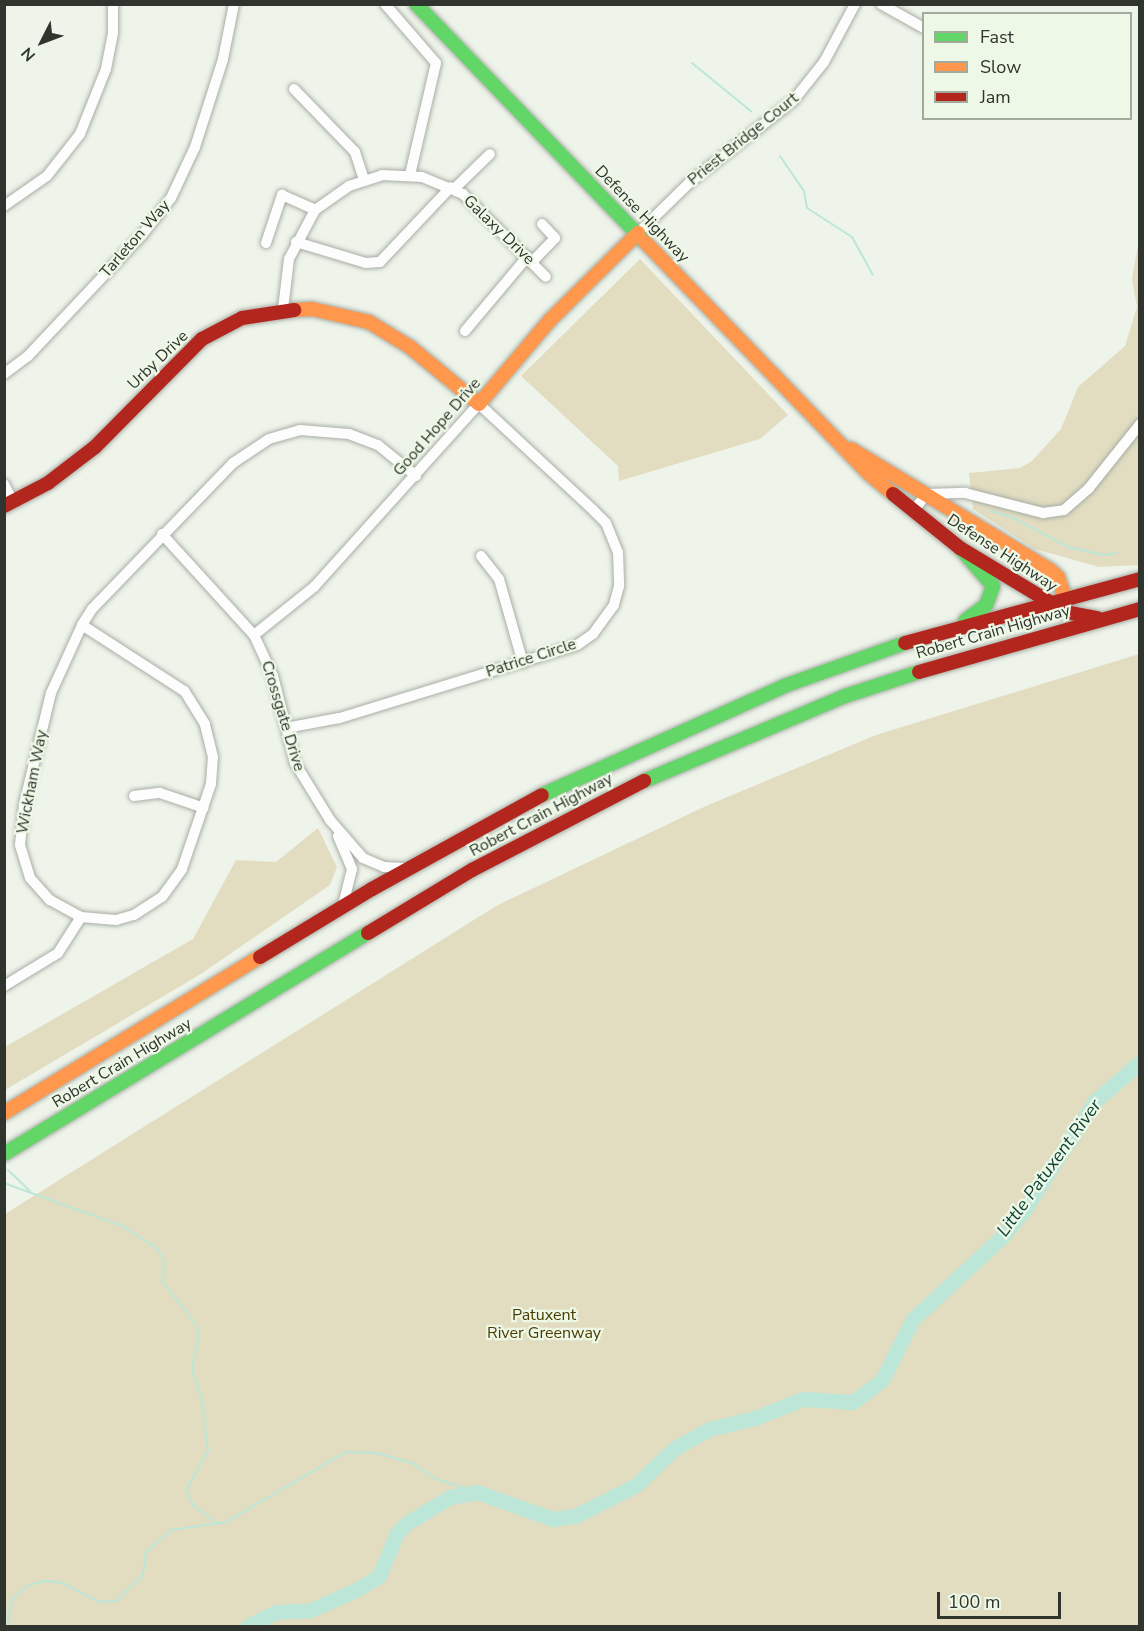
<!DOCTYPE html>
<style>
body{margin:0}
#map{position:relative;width:1144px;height:1631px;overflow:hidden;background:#eef4ea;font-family:"Nunito Sans",sans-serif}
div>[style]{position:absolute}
.green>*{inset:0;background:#e2ddc1}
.stream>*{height:2px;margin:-1px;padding:0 1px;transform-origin:1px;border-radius:1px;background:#bce7d8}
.river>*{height:15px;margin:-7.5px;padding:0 7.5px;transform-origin:7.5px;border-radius:7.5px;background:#bce7d8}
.roads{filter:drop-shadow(0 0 2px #a9aea6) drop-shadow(0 0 2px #a9aea6)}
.street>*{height:10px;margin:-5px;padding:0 5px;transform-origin:5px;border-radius:5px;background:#fcfdfc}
.fast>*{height:14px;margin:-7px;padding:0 7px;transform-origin:7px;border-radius:7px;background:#63d668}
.slow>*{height:14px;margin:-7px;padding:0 7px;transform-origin:7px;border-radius:7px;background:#ff974d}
.jam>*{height:14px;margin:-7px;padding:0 7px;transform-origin:7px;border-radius:7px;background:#b3261e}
span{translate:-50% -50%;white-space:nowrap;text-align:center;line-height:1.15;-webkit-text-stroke:4.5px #edf8e6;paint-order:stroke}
.street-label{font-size:16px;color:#30342e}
.park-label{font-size:16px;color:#4b3b00}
.water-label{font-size:18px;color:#0a3f34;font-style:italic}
.frame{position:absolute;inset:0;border:6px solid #30342e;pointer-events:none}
.legend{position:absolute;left:922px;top:12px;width:210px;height:108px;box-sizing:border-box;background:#edf8e6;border:2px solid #a1aa9c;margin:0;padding:8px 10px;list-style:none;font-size:18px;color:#30342e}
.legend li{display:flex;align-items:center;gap:12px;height:30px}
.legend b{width:30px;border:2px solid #a1aa9c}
.north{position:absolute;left:12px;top:12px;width:60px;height:60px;-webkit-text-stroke:4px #edf8e6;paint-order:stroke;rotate:228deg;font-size:16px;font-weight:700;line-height:24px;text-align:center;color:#30342e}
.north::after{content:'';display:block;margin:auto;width:21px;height:27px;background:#30342e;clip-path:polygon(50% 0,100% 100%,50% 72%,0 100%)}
.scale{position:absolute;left:937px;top:1592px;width:124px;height:27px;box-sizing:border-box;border:3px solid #30342e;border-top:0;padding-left:8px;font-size:18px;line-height:21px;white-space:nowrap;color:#30342e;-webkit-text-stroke:4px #edf8e6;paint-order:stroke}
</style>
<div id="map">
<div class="green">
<div style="clip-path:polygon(1139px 239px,1139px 565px,1099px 567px,1035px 549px,973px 509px,969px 473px,1020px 468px,1032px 461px,1061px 429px,1078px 387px,1125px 346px,1137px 307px,1132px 279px)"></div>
<div style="clip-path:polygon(640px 259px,788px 415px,760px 439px,619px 481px,618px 466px,521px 376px)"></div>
<div style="clip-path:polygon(1139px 654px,1139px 1626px,5px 1626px,5px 1214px,496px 906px,706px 806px,876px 735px)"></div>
<div style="clip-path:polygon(318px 828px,337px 867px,330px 885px,201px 974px,5px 1090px,5px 1047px,193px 939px,236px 860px,276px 862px)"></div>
</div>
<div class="stream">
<div style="left:692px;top:63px;width:77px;rotate:39.2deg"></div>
<div style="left:780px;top:156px;width:42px;rotate:55.6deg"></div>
<div style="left:804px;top:191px;width:17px;rotate:80deg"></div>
<div style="left:807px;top:208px;width:54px;rotate:32.8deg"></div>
<div style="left:852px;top:237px;width:43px;rotate:61.1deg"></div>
<div style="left:991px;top:511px;width:24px;rotate:17deg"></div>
<div style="left:1014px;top:518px;width:61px;rotate:28.2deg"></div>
<div style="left:1068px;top:547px;width:36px;rotate:13deg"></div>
<div style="left:1103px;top:555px;width:14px;rotate:-8deg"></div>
<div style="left:8px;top:1170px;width:30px;rotate:44deg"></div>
<div style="left:4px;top:1183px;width:126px;rotate:20deg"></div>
<div style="left:122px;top:1226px;width:41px;rotate:32.2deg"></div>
<div style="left:157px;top:1248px;width:16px;rotate:63deg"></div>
<div style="left:164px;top:1262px;width:20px;rotate:93deg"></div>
<div style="left:163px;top:1282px;width:51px;rotate:52.2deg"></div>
<div style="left:194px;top:1322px;width:13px;rotate:67deg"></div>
<div style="left:199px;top:1334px;width:37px;rotate:101deg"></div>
<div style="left:192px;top:1370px;width:33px;rotate:72deg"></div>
<div style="left:202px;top:1401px;width:50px;rotate:83.2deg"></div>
<div style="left:208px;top:1451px;width:45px;rotate:119.4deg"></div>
<div style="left:186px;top:1490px;width:17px;rotate:65deg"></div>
<div style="left:193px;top:1505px;width:31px;rotate:38deg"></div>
<div style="left:7px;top:1626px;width:26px;rotate:-79deg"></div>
<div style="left:12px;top:1600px;width:22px;rotate:-43deg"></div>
<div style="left:28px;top:1585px;width:17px;rotate:-13deg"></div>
<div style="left:45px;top:1581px;width:18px;rotate:6deg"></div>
<div style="left:63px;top:1583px;width:41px;rotate:27.8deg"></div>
<div style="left:99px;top:1602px;width:17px;rotate:-3deg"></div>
<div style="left:116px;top:1601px;width:37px;rotate:-44deg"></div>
<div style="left:143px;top:1575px;width:23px;rotate:-83deg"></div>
<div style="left:146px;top:1552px;width:33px;rotate:-41deg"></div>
<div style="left:171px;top:1530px;width:56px;rotate:-8.3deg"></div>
<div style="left:226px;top:1522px;width:139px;rotate:-30.3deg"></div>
<div style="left:346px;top:1452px;width:31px;rotate:2deg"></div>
<div style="left:377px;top:1453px;width:36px;rotate:16deg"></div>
<div style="left:412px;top:1463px;width:29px;rotate:34deg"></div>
<div style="left:436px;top:1479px;width:43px;rotate:17.6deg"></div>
</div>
<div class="river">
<div style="left:248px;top:1626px;width:31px;rotate:-27deg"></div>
<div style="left:276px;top:1612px;width:35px;rotate:-3deg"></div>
<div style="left:311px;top:1610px;width:51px;rotate:-24.1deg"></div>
<div style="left:358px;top:1589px;width:25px;rotate:-32deg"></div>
<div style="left:379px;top:1576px;width:47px;rotate:-67.3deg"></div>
<div style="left:397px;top:1533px;width:14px;rotate:-45deg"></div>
<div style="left:407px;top:1523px;width:50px;rotate:-31.2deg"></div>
<div style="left:450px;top:1497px;width:27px;rotate:-10deg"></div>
<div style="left:477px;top:1492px;width:81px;rotate:19.6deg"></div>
<div style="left:553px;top:1519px;width:22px;rotate:-8deg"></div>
<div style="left:575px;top:1516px;width:68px;rotate:-26.9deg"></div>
<div style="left:636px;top:1485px;width:54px;rotate:-43.5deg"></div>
<div style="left:675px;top:1448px;width:39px;rotate:-29deg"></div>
<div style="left:709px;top:1429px;width:47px;rotate:-13.4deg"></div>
<div style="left:755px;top:1418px;width:52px;rotate:-21.6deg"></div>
<div style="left:803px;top:1399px;width:50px;rotate:3.4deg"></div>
<div style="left:853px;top:1402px;width:36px;rotate:-37deg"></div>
<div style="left:882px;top:1380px;width:68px;rotate:-63.1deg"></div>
<div style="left:913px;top:1319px;width:122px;rotate:-42.7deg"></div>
<div style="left:1003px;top:1236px;width:35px;rotate:-51deg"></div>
<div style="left:1025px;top:1209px;width:129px;rotate:-57.1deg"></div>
<div style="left:1095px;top:1101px;width:60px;rotate:-40.9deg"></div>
</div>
<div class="roads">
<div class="street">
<div style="left:385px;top:4px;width:78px;rotate:49.2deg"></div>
<div style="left:436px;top:63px;width:115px;rotate:103.1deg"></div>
<div style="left:881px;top:4px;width:49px;rotate:29.2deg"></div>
<div style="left:294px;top:89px;width:88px;rotate:45.9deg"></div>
<div style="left:355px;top:152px;width:28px;rotate:72deg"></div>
<div style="left:454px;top:189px;width:50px;rotate:-44.2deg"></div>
<div style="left:4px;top:206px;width:52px;rotate:-34.9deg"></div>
<div style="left:47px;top:176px;width:53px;rotate:-51.8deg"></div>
<div style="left:80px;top:134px;width:70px;rotate:-68.2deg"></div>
<div style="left:106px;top:69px;width:37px;rotate:-79deg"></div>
<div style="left:113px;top:33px;width:29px;rotate:-90deg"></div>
<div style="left:638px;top:233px;width:71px;rotate:-44.4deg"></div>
<div style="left:689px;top:183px;width:132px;rotate:-38.3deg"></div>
<div style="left:793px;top:101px;width:50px;rotate:-51.5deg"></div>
<div style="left:824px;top:62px;width:66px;rotate:-61.9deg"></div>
<div style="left:296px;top:242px;width:73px;rotate:16.7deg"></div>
<div style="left:366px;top:263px;width:14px;rotate:-4deg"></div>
<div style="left:380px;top:262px;width:103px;rotate:-46.6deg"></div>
<div style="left:266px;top:243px;width:51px;rotate:-71.6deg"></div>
<div style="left:282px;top:195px;width:36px;rotate:24deg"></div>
<div style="left:532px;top:262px;width:33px;rotate:-46deg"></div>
<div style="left:555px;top:238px;width:19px;rotate:-133deg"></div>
<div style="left:283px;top:309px;width:50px;rotate:-83.2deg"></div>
<div style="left:289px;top:259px;width:55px;rotate:-62deg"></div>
<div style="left:315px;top:210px;width:42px;rotate:-35.2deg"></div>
<div style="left:349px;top:186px;width:35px;rotate:-18deg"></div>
<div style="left:382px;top:175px;width:40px;rotate:2.9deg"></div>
<div style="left:422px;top:177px;width:44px;rotate:22.5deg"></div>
<div style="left:463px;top:194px;width:117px;rotate:45deg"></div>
<div style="left:465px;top:331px;width:97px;rotate:-50deg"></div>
<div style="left:4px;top:374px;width:30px;rotate:-37deg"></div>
<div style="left:28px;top:356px;width:166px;rotate:-46.7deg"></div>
<div style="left:142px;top:235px;width:47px;rotate:-51.9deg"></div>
<div style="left:171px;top:198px;width:56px;rotate:-64.8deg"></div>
<div style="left:195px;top:147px;width:92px;rotate:-72.3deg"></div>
<div style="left:223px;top:59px;width:56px;rotate:-78.7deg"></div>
<div style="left:4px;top:484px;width:20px;rotate:63deg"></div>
<div style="left:913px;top:511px;width:22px;rotate:-51deg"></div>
<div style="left:927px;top:494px;width:38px;rotate:-2deg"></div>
<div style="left:965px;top:493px;width:81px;rotate:14.4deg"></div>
<div style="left:1043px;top:513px;width:21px;rotate:-8deg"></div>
<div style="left:1064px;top:510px;width:33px;rotate:-41deg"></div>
<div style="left:1089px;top:488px;width:82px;rotate:-51.4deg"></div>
<div style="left:162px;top:534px;width:137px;rotate:47.7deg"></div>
<div style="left:254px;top:635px;width:45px;rotate:65.1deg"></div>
<div style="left:273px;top:676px;width:90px;rotate:75.8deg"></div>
<div style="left:295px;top:763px;width:67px;rotate:58.4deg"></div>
<div style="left:330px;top:820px;width:50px;rotate:49deg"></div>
<div style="left:363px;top:858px;width:23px;rotate:23deg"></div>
<div style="left:384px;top:867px;width:19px;rotate:3deg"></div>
<div style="left:481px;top:556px;width:29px;rotate:52deg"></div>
<div style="left:499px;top:579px;width:87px;rotate:74.1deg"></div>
<div style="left:82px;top:625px;width:75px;rotate:114.5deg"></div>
<div style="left:51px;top:693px;width:115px;rotate:103.6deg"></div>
<div style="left:24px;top:805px;width:40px;rotate:95.7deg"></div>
<div style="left:20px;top:845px;width:34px;rotate:73deg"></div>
<div style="left:30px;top:878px;width:30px;rotate:48deg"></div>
<div style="left:50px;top:900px;width:35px;rotate:29deg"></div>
<div style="left:81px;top:917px;width:35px;rotate:5deg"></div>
<div style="left:116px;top:920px;width:19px;rotate:-16deg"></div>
<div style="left:134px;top:915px;width:33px;rotate:-33deg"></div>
<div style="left:162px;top:897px;width:34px;rotate:-54deg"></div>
<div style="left:182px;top:869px;width:90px;rotate:-71.2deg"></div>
<div style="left:211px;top:784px;width:27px;rotate:-86deg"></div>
<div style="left:213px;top:757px;width:34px;rotate:-104deg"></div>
<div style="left:205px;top:724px;width:39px;rotate:-122deg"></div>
<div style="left:184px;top:691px;width:121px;rotate:-147.1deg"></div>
<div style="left:82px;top:625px;width:19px;rotate:-58deg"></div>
<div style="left:92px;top:609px;width:203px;rotate:-46deg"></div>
<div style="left:233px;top:463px;width:43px;rotate:-33.7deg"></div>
<div style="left:269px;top:439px;width:32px;rotate:-16deg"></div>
<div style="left:300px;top:430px;width:49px;rotate:4.7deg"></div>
<div style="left:349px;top:434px;width:31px;rotate:21deg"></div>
<div style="left:378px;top:445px;width:49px;rotate:39.2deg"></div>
<div style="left:254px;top:635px;width:77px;rotate:-38.7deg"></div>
<div style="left:314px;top:587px;width:246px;rotate:-48deg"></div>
<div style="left:479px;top:404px;width:156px;rotate:42.9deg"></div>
<div style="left:593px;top:510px;width:18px;rotate:45deg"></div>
<div style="left:606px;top:523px;width:31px;rotate:68deg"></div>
<div style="left:618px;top:552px;width:34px;rotate:88deg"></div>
<div style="left:619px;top:586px;width:20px;rotate:105deg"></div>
<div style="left:614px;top:605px;width:36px;rotate:126deg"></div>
<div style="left:593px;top:634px;width:19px;rotate:145deg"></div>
<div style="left:577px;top:645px;width:249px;rotate:162.9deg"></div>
<div style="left:339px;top:718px;width:54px;rotate:169.3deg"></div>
<div style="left:134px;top:796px;width:26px;rotate:-7deg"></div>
<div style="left:160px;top:793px;width:46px;rotate:18.8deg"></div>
<div style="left:338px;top:836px;width:36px;rotate:67deg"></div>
<div style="left:352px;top:869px;width:38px;rotate:104deg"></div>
<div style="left:4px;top:986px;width:63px;rotate:-31.4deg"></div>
<div style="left:58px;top:953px;width:43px;rotate:-57.4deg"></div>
</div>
<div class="fast">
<div style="left:416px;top:4px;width:330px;rotate:46.1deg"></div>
<div style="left:960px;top:548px;width:50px;rotate:49deg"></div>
<div style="left:993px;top:586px;width:20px;rotate:110deg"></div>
<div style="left:986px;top:605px;width:26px;rotate:143deg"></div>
<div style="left:644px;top:781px;width:218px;rotate:-22.9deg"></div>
<div style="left:845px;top:696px;width:78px;rotate:-18deg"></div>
<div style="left:542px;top:795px;width:265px;rotate:-24.2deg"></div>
<div style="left:784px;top:686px;width:128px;rotate:-19.6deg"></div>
<div style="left:4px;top:1154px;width:426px;rotate:-31.3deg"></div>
</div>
<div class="slow">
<div style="left:645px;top:242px;width:321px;rotate:46deg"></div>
<div style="left:868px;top:473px;width:33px;rotate:40deg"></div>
<div style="left:294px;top:310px;width:18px;rotate:-3deg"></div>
<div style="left:312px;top:309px;width:58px;rotate:12.8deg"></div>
<div style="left:369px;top:322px;width:48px;rotate:31.4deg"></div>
<div style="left:410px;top:347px;width:89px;rotate:39.6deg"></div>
<div style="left:479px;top:404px;width:110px;rotate:-49.8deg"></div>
<div style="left:550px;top:320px;width:124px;rotate:-44.7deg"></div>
<div style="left:851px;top:449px;width:233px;rotate:31.3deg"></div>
<div style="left:1050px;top:570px;width:11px;rotate:41deg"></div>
<div style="left:1058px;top:577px;width:21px;rotate:71deg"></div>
<div style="left:4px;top:1113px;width:300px;rotate:-31.4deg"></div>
</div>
<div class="jam">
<div style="left:893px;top:494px;width:86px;rotate:38.9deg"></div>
<div style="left:960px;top:548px;width:124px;rotate:31.1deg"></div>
<div style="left:1066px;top:612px;width:32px;rotate:11deg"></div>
<div style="left:4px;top:506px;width:50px;rotate:-27.6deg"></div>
<div style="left:48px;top:483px;width:59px;rotate:-37.5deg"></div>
<div style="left:95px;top:447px;width:152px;rotate:-45.3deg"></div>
<div style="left:202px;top:339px;width:45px;rotate:-27.7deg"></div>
<div style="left:242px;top:318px;width:53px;rotate:-8.7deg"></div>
<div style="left:905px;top:643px;width:244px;rotate:-15.2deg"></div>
<div style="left:919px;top:672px;width:230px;rotate:-15.9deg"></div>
<div style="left:368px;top:933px;width:122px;rotate:-31.2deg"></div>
<div style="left:472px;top:870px;width:194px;rotate:-27.4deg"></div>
<div style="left:260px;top:957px;width:131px;rotate:-31.3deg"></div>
<div style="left:372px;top:889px;width:194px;rotate:-28.9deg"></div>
</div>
</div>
<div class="street-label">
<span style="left:743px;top:139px;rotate:-39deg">Priest Bridge Court</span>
<span style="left:642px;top:214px;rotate:46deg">Defense Highway</span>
<span style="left:499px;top:230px;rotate:44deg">Galaxy Drive</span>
<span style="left:135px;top:239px;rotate:-49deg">Tarleton Way</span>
<span style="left:158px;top:360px;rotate:-44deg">Urby Drive</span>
<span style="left:437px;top:427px;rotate:-49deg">Good Hope Drive</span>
<span style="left:1002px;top:553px;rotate:33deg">Defense Highway</span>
<span style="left:993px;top:632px;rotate:-16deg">Robert Crain Highway</span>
<span style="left:531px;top:658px;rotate:-18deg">Patrice Circle</span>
<span style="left:283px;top:716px;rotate:73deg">Crossgate Drive</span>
<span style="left:32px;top:782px;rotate:-79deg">Wickham Way</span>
<span style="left:541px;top:815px;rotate:-28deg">Robert Crain Highway</span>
<span style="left:122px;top:1063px;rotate:-31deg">Robert Crain Highway</span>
</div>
<div class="park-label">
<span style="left:544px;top:1324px">Patuxent<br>River Greenway</span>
</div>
<div class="water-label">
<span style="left:1049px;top:1168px;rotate:-54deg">Little Patuxent River</span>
</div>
<div class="frame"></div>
<ul class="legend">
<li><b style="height:8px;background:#63d668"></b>Fast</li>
<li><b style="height:8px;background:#ff974d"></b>Slow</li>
<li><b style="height:8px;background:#b3261e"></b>Jam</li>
</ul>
<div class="north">N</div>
<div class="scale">100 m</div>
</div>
